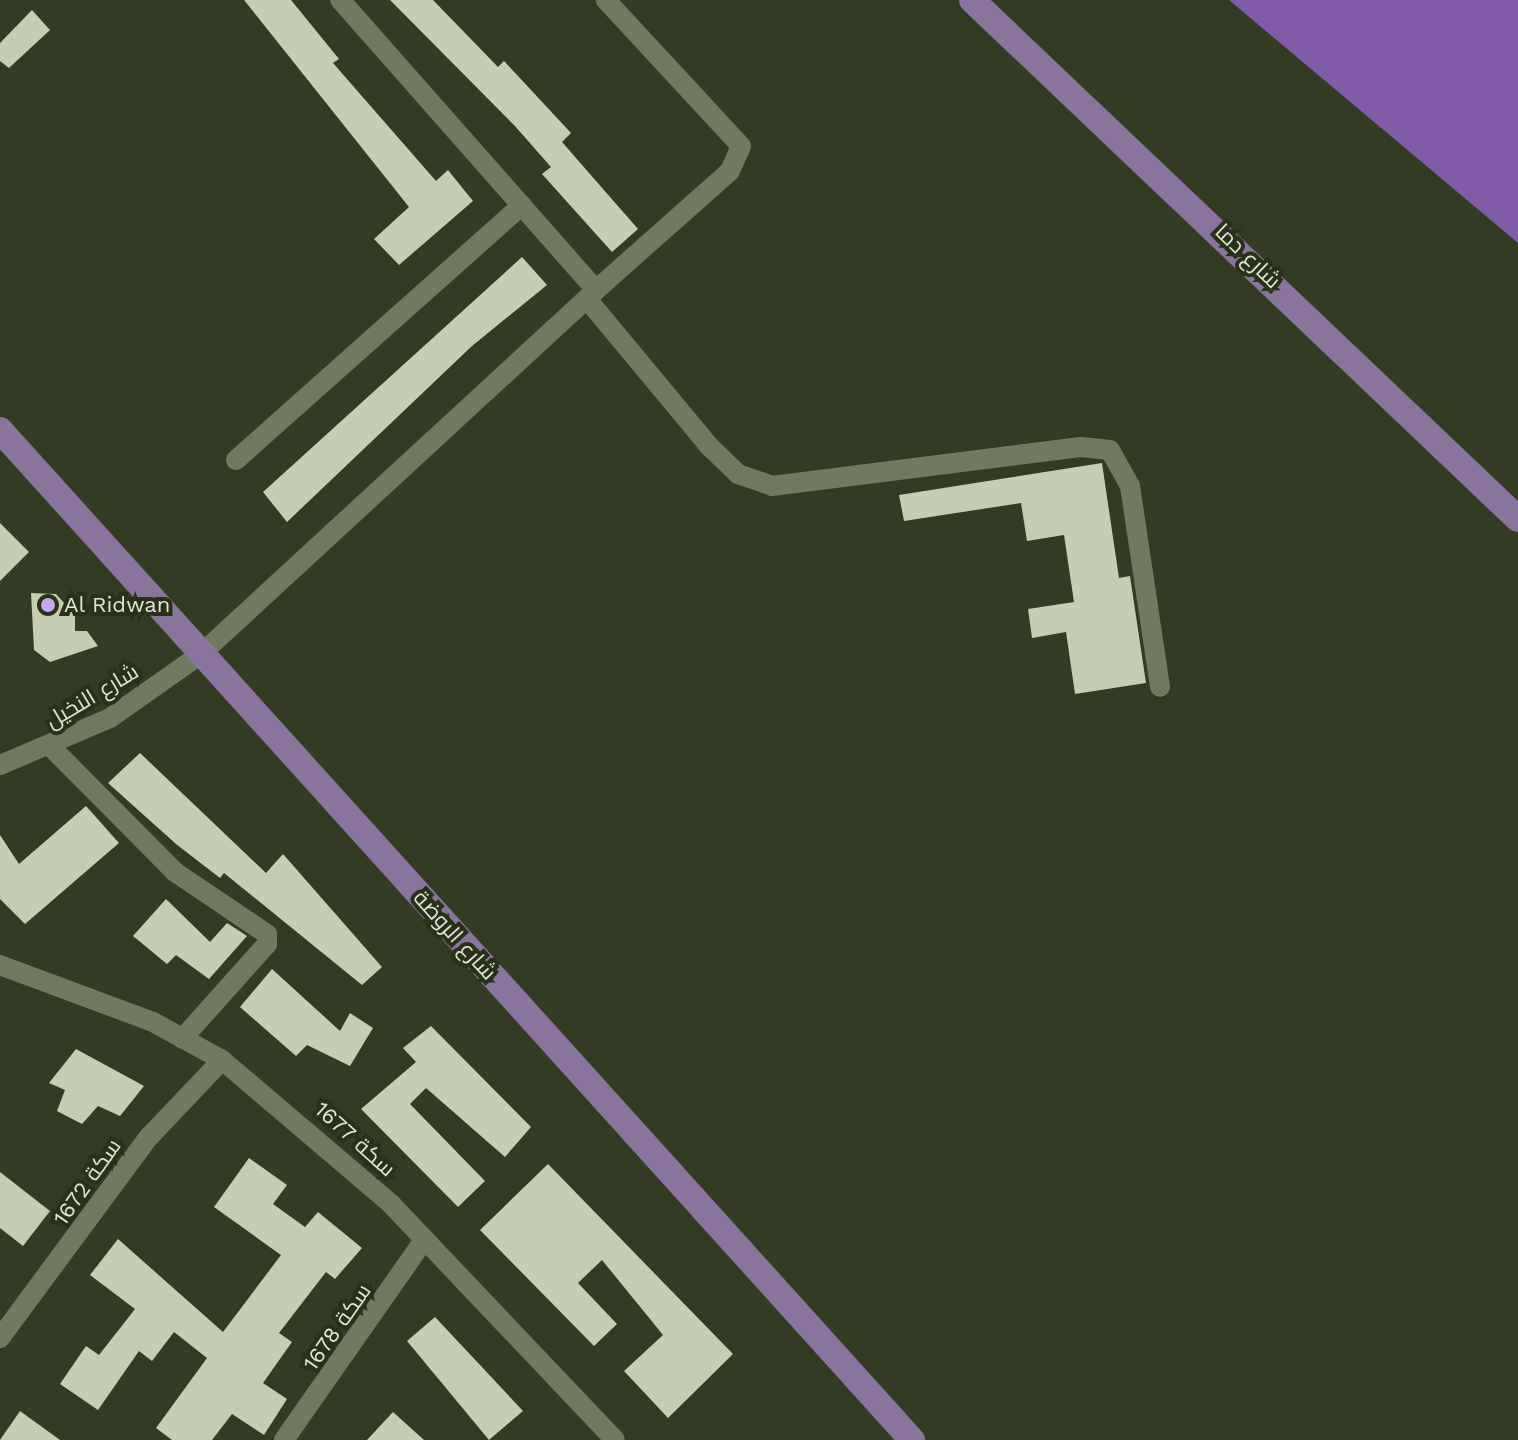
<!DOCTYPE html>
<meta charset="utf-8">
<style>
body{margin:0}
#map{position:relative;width:1518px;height:1440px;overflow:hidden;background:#343b23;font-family:"Work Sans",Cairo,sans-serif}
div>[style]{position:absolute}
.water>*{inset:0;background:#7f5ba8}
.building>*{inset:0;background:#c5ceb1}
.minor>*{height:20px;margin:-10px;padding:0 10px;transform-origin:10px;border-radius:10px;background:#717a5f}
.major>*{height:26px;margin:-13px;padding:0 13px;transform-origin:13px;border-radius:13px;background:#89749e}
.dots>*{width:22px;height:22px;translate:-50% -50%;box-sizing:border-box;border:4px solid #2a3119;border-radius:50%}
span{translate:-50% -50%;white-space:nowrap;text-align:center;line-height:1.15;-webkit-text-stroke:8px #2a3119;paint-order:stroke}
.street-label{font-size:22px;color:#dfe4d5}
.poi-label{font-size:22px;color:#dfe4d5}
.left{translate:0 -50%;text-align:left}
</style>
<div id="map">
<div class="water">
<div style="clip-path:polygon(1229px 0,1518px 0,1518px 243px)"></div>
</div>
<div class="building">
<div style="clip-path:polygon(244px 0,291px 0,339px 59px,333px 63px,436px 181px,448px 170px,473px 201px,399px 265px,374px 239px,409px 207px)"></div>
<div style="clip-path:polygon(390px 0,433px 0,498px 67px,504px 61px,571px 133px,562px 142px,638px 229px,612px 252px,542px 174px,551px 167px,514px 125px)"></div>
<div style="clip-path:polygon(32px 10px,50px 30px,9px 68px,0 61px,0 43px)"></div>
<div style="clip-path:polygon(522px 257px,547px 285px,472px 346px,287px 522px,263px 492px)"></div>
<div style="clip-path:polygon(1102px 463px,1119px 578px,1130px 576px,1146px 683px,1075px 694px,1066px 632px,1032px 638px,1028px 609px,1074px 602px,1064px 535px,1027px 541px,1021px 503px,904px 521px,899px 495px)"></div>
<div style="clip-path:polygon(0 523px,29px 552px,0 581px)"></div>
<div style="clip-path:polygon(31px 593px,56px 594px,75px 615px,75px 631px,87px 631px,98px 646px,50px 662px,34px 650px)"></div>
<div style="clip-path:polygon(140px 753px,266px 873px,283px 854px,382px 967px,362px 985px,224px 873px,220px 878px,176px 844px,108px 783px)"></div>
<div style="clip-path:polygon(86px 806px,119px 843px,25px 924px,0 899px,0 835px,19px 864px)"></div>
<div style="clip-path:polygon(166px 899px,210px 942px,227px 923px,247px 936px,209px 979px,176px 955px,167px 964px,133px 936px)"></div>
<div style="clip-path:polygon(272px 969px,340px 1031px,350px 1013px,373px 1028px,350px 1066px,307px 1045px,296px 1056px,240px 1007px)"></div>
<div style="clip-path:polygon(431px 1026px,531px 1127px,505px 1157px,426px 1088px,410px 1104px,485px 1181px,458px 1207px,361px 1109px,416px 1062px,403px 1048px)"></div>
<div style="clip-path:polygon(76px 1049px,144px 1086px,120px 1116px,98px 1106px,82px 1124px,57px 1111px,65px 1090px,49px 1083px)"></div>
<div style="clip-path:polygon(249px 1158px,287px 1185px,273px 1204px,305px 1227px,318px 1212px,362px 1248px,335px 1279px,326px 1272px,279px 1333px,292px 1342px,263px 1383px,287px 1399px,264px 1435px,232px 1414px,212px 1440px,172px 1440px,156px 1428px,207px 1358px,174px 1332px,152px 1361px,139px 1351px,98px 1410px,60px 1384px,86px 1346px,99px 1355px,135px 1309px,90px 1275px,118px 1239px,223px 1332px,281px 1255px,214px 1207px)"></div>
<div style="clip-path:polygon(548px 1164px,733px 1354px,668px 1418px,624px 1371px,663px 1335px,602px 1260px,578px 1283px,617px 1324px,594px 1346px,480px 1230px)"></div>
<div style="clip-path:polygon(0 1172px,50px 1211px,23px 1246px,0 1228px)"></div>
<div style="clip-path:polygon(435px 1317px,523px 1411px,489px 1440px,407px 1341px)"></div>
<div style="clip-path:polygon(20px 1411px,60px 1440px,0 1440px)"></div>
<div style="clip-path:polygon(393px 1412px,424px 1440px,367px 1440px)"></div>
</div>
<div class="minor">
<div style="left:596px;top:290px;width:179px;rotate:-41.6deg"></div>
<div style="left:730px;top:171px;width:27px;rotate:-66deg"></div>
<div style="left:741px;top:146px;width:199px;rotate:-132.8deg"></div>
<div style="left:587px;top:299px;width:190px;rotate:50.3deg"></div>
<div style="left:708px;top:445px;width:42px;rotate:44deg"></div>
<div style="left:738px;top:474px;width:36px;rotate:19deg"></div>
<div style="left:772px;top:486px;width:311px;rotate:-7.2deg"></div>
<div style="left:1081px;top:447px;width:29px;rotate:6deg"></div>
<div style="left:1110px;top:450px;width:41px;rotate:60.9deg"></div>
<div style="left:1130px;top:486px;width:203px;rotate:81.5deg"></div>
<div style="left:236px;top:460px;width:383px;rotate:-41.7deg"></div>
<div style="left:52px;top:748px;width:175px;rotate:45.2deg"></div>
<div style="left:175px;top:872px;width:111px;rotate:34deg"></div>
<div style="left:267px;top:934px;width:10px;rotate:90deg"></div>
<div style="left:267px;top:944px;width:127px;rotate:131.8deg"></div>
<div style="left:0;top:765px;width:120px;rotate:-23.1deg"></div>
<div style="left:110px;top:718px;width:111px;rotate:-35.1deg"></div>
<div style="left:201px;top:654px;width:537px;rotate:-42.66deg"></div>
<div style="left:596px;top:290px;width:387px;rotate:-131.4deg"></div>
<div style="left:0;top:965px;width:163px;rotate:20.4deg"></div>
<div style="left:153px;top:1022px;width:79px;rotate:28.8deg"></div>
<div style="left:222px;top:1060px;width:222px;rotate:40.4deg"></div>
<div style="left:391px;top:1204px;width:325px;rotate:46.5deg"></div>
<div style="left:0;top:1338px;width:250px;rotate:-53.5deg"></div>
<div style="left:149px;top:1137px;width:106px;rotate:-46.5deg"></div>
<div style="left:284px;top:1440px;width:244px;rotate:-55deg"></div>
</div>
<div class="major">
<div style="left:972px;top:0;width:753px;rotate:43.55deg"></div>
<div style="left:0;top:430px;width:1361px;rotate:47.92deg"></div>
</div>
<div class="dots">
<div style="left:48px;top:605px;background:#c7a6f0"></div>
</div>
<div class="street-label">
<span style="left:1248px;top:256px;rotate:44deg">شارع دما</span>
<span style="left:92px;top:696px;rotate:-31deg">شارع النخيل</span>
<span style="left:455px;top:935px;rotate:48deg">شارع الروضة</span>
<span style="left:355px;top:1139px;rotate:42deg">سكة 1677</span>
<span style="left:87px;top:1182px;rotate:-55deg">سكة 1672</span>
<span style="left:337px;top:1327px;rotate:-55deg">سكة 1678</span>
</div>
<div class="poi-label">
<span class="left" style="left:64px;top:605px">Al Ridwan</span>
</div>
</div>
